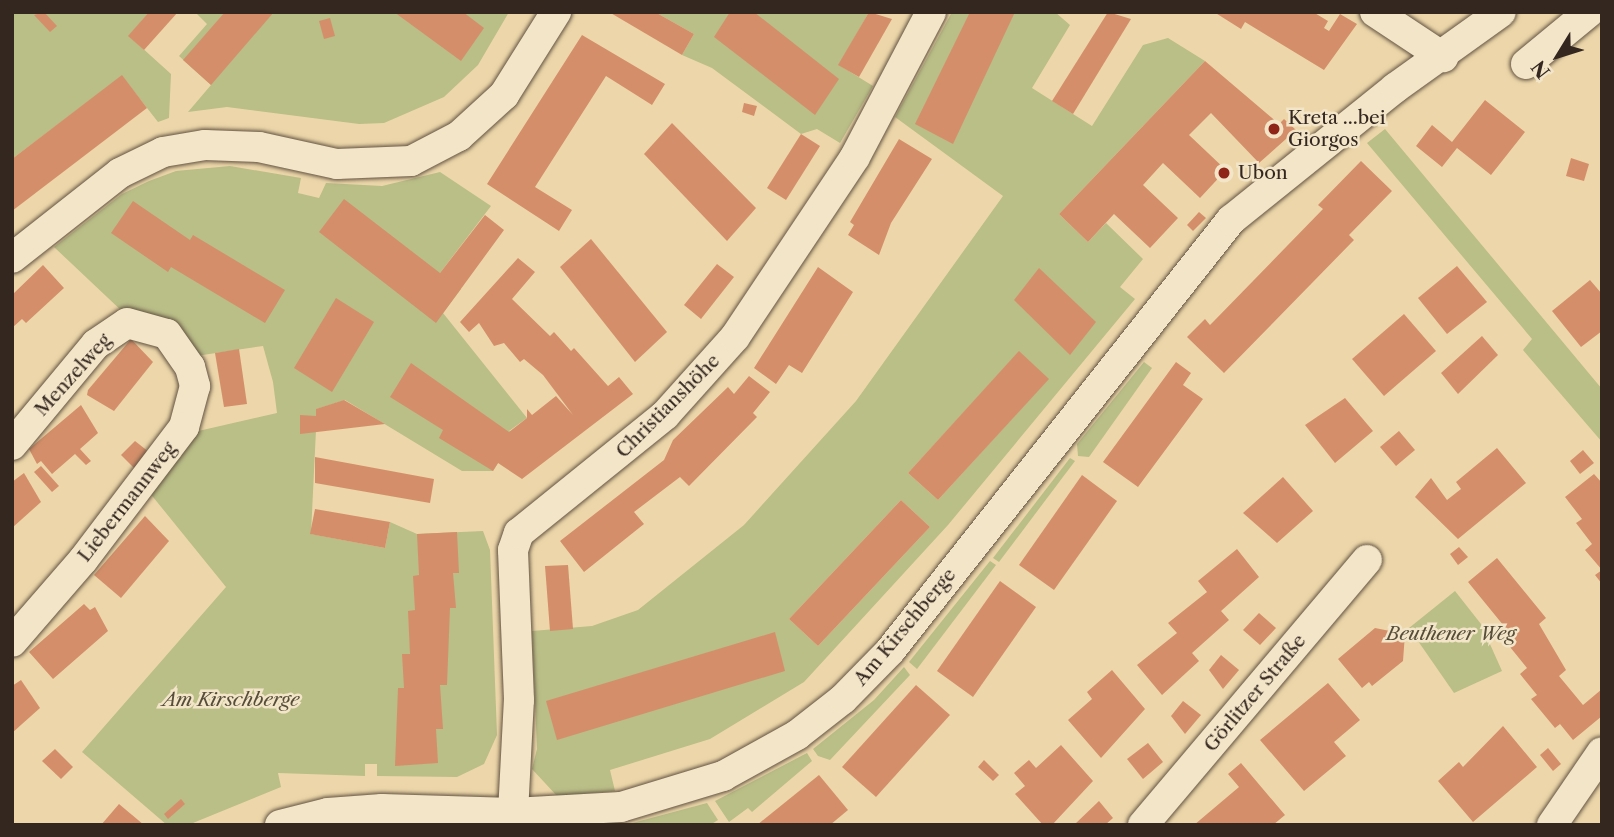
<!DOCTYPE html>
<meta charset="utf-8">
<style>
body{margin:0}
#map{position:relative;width:1614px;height:837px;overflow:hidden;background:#edd7aa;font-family:"Libre Caslon Text",serif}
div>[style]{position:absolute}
.green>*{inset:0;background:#babe87}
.building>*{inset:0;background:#d48f6a}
.roads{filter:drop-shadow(0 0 2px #625342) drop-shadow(0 0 2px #625342)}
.street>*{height:30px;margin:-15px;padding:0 15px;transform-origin:15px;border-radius:15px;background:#f3e5c8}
.dots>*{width:19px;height:19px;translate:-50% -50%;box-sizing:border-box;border:4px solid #f3e5c8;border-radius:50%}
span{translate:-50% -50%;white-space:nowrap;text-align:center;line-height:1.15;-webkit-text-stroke:5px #f3e5c8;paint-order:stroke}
.poi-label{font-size:19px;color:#342720}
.left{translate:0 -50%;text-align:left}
.street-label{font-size:19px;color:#342720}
.park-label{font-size:19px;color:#564d3a;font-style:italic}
.frame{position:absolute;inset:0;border:14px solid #342720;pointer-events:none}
.north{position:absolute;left:1523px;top:21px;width:70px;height:70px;-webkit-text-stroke:5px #f3e5c8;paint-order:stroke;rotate:232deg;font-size:19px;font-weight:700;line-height:28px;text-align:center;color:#342720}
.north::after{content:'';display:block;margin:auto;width:24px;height:32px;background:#342720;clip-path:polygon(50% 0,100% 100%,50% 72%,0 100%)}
</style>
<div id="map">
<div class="green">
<div style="clip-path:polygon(149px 12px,129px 36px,171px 74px,169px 118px,158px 122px,122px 76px,12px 159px,12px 13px)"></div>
<div style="clip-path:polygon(195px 12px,509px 12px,478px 65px,444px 97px,384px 123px,359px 124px,227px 107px,188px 112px,211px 85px,179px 56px,207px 24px)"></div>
<div style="clip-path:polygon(655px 12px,869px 12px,839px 65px,873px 86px,840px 143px,817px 129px,801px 134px,712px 68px,682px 55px,694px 34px)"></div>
<div style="clip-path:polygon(evenodd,952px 12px,1055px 12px,1070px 25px,1032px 88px,1092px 126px,1143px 45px,1168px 38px,1205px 61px,1059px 214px,1088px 242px,1106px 223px,1143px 259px,1120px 287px,1135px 299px,948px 525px,804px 682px,710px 739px,610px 770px,615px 791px,557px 796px,532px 769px,537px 749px,532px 631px,592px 626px,638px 610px,744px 525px,856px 401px,1003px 196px,895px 117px,952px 12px,1019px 352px,1048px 379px,938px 500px,908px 473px,1019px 352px,952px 12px,901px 500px,930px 527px,818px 646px,789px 619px,901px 500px)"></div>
<div style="clip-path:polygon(1385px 129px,1602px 389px,1602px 442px,1523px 350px,1532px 339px,1367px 143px)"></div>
<div style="clip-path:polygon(230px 166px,301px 178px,298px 193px,319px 198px,326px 183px,382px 186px,440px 172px,491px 206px,440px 273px,461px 289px,443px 313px,527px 418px,509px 431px,516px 435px,493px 471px,462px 471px,345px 400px,317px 409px,311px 534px,385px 548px,390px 522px,417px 534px,483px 531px,490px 550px,497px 735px,484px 764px,457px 777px,377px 776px,377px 764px,365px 764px,365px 776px,278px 773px,281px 787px,188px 825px,167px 825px,82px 752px,226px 587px,149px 492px,194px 432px,277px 413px,273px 382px,263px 346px,196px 356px,125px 314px,54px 247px,122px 194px,149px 181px,176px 171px)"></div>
<div style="clip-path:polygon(1144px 362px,1152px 368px,1089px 457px,1078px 456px,1077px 444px)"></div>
<div style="clip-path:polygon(1070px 458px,1075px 461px,999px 562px,993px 558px)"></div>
<div style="clip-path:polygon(990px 561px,996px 565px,917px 669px,909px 662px)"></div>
<div style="clip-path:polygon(1455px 591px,1481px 624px,1502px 671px,1454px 693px,1409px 628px)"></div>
<div style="clip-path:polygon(904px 667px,910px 675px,830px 760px,818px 756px,813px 749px,874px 700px)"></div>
<div style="clip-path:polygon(807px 753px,812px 761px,752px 812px,748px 808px,729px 822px,715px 801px)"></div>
<div style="clip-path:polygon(707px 803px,718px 820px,710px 825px,625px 825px)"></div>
</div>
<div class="building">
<div style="clip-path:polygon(44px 12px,57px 26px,50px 32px,34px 15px)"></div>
<div style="clip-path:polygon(149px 12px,178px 12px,144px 50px,128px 36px)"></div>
<div style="clip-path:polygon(225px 12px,274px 12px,211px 85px,183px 60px)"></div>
<div style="clip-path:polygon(394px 12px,463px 12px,484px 28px,461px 61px)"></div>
<div style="clip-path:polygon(609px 12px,655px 12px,694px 34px,682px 55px)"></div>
<div style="clip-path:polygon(730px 12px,754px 12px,839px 79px,815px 115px,714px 37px)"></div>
<div style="clip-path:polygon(869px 12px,892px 19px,859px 77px,838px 65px)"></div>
<div style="clip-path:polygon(970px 12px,1015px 12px,953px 144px,915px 124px)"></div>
<div style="clip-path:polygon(1108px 12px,1131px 19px,1073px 114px,1052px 101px)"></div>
<div style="clip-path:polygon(1214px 12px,1313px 12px,1328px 21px,1324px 28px,1329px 31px,1340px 14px,1357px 24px,1324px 70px,1245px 22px,1241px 29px)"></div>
<div style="clip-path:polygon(330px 18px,335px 36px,324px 39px,319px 21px)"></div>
<div style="clip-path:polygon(582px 35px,665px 84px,652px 105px,606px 76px,535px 187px,572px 210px,559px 231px,487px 184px)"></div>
<div style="clip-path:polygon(1205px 61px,1279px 124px,1284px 119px,1296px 130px,1259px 163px,1211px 113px,1189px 135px,1226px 170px,1200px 198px,1163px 163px,1143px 185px,1178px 218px,1150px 248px,1114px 214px,1088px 242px,1059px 214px)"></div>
<div style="clip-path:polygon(122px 75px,147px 108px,12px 211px,12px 159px)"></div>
<div style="clip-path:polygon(1485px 100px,1525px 132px,1491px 175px,1457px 148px,1442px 167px,1416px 146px,1432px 125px,1452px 142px)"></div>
<div style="clip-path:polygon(744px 103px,757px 106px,754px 116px,742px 112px)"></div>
<div style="clip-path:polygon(672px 123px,756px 208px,727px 241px,644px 154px)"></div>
<div style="clip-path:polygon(801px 134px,820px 146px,786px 200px,767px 188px)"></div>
<div style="clip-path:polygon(899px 139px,932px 159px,891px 223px,879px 255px,848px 235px,854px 225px,850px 222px)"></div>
<div style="clip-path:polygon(1571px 158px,1589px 164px,1584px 181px,1566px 176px)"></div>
<div style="clip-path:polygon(1361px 161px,1392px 191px,1349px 235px,1354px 240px,1224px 373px,1187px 337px,1205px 319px,1210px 325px,1214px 321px,1323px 209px,1318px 205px)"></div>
<div style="clip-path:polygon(344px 199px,440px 273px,485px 215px,504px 230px,436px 323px,319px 232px)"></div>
<div style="clip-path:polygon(133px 201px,190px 240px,193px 235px,285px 290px,265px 323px,171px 267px,168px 272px,111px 233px)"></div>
<div style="clip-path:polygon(1199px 212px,1206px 218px,1193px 231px,1187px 225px)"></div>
<div style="clip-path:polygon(591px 239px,667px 332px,635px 362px,560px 267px)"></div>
<div style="clip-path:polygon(518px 258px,535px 272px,512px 299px,550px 336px,554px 332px,571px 351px,574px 348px,608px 386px,619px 377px,633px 394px,522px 479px,498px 463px,493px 471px,439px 438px,443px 430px,390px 397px,411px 363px,509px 432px,527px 418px,527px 409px,532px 415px,556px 396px,573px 415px,543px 375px,524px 359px,520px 362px,504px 343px,494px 346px,479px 323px,469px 332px,460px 322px)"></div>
<div style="clip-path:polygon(717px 264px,734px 277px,701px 319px,684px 305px)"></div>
<div style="clip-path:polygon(43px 265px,64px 288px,26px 323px,22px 319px,12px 328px,12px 295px)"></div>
<div style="clip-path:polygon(1457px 266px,1487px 302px,1447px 334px,1418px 298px)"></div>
<div style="clip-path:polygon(818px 267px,853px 292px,802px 373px,789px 365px,776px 384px,754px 368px)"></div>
<div style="clip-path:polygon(1039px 268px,1096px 322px,1070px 355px,1014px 300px)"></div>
<div style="clip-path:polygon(1590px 280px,1602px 294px,1602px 331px,1581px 347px,1552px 311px)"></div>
<div style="clip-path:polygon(336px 298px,374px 322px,332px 392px,294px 368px)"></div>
<div style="clip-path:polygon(1404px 314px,1436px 351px,1384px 396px,1352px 359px)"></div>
<div style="clip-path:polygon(1482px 336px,1498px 355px,1458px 394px,1441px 373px)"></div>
<div style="clip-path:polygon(131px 339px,153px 362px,114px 411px,87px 395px,88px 390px)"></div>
<div style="clip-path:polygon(239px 349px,247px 404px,224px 407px,215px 353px)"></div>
<div style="clip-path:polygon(1019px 351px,1049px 379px,938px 500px,908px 473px)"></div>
<div style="clip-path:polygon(1176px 362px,1191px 373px,1183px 385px,1203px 399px,1138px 487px,1103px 462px)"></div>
<div style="clip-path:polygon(749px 376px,770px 392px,753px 413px,757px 417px,689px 486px,680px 477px,634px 512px,644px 524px,584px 572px,560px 541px,664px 460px,673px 440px,728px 387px,734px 394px)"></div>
<div style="clip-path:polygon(1345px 398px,1373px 431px,1335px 463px,1305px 425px)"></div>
<div style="clip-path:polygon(344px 400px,385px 424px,300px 434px,300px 415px,316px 416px,316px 409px)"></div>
<div style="clip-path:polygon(81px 405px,98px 433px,80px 449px,91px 461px,86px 465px,75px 454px,52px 474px,41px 461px,37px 464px,29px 449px)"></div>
<div style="clip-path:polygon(1399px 431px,1415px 450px,1396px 466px,1380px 447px)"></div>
<div style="clip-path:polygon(135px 441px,154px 456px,140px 474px,121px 455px)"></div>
<div style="clip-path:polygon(1497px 448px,1526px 483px,1458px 539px,1415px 497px,1431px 478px,1447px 500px,1461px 489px,1456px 482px)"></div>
<div style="clip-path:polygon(1583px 450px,1594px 463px,1580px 474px,1570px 461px)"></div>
<div style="clip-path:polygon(315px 457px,434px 479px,430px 503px,315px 483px)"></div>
<div style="clip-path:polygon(41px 466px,59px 486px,52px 492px,34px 472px)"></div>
<div style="clip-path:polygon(24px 473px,41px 502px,12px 528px,12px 482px)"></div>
<div style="clip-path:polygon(1594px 474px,1602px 483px,1602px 584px,1595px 575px,1602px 570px,1585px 550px,1592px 544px,1576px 523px,1582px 519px,1565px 497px)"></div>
<div style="clip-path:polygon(1082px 475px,1117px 501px,1054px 590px,1019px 565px)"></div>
<div style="clip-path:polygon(1283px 477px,1313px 511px,1277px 543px,1243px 513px)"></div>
<div style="clip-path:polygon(901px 500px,930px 527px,818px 646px,789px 619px)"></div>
<div style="clip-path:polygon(315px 509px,390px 522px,385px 548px,310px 534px)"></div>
<div style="clip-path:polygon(145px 516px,169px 541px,121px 598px,94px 575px)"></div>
<div style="clip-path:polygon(457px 532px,459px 573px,453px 573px,456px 608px,450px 608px,447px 685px,440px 685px,443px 729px,436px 729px,438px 763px,395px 766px,398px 688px,404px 688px,402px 654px,410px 654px,408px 611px,415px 610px,413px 576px,419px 575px,417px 534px)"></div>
<div style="clip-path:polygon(1459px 547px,1468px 557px,1458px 565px,1450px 554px)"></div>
<div style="clip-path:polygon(1237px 549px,1259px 577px,1221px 611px,1229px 620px,1192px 653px,1199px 661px,1162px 695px,1137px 665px,1177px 633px,1168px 623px,1207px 592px,1198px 581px)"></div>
<div style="clip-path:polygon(1497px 558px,1546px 618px,1539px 624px,1566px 670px,1559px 676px,1583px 705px,1602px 689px,1602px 716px,1573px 740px,1560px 724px,1555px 728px,1531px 699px,1537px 695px,1520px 674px,1527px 668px,1510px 647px,1517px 642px,1468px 582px)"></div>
<div style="clip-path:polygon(568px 565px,573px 629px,550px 631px,545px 566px)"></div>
<div style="clip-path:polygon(1000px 581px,1036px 607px,973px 697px,937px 671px)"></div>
<div style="clip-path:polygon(84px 604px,90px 610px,95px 607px,108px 631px,53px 679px,29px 652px)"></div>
<div style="clip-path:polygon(1259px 613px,1276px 628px,1260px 645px,1243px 630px)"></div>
<div style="clip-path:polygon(1375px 628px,1405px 634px,1403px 661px,1372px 686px,1369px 682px,1362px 688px,1338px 659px)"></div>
<div style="clip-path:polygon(775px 632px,785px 671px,557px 740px,546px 701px)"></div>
<div style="clip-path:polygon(1221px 655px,1239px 670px,1223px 689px,1209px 670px)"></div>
<div style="clip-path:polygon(1112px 670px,1145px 709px,1101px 758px,1068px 720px,1092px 699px,1087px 692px)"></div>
<div style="clip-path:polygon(21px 680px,40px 708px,12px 733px,12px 686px)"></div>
<div style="clip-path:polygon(1328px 683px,1360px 720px,1334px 742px,1346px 756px,1304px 791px,1260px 740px)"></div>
<div style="clip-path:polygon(916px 685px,950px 715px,876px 797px,842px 767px)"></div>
<div style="clip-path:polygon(1183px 701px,1201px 715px,1185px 734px,1171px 716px)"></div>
<div style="clip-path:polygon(1503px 726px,1537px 767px,1473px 822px,1438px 781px,1459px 762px,1463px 767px)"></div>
<div style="clip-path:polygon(1148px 743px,1163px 762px,1143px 779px,1127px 759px)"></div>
<div style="clip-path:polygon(1061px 745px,1093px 781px,1052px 825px,1043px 825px,1015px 794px,1025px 786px,1014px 773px,1029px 760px,1036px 768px)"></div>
<div style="clip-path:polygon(1548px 748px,1561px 764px,1553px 771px,1540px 755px)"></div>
<div style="clip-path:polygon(55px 749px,73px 767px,61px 779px,42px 761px)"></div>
<div style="clip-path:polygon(984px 760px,999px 775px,993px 781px,978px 767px)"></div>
<div style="clip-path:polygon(1241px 763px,1285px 815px,1273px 825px,1194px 825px,1239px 787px,1228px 774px)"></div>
<div style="clip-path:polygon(819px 775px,848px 810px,830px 825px,757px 825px)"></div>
<div style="clip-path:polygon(181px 799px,185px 804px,168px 819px,164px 814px)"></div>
<div style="clip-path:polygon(1099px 801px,1113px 818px,1105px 825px,1074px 825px)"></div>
<div style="clip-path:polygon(119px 804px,144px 825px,101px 825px)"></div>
</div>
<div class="roads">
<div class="street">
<div style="left:1375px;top:12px;width:82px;rotate:33.5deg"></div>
<div style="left:1526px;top:64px;width:82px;rotate:-39.5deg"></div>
<div style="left:12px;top:258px;width:137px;rotate:-38.2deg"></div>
<div style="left:120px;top:173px;width:48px;rotate:-26deg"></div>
<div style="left:163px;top:152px;width:43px;rotate:-9.5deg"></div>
<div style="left:205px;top:145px;width:54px;rotate:2.1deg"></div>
<div style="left:259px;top:147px;width:80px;rotate:12.3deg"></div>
<div style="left:337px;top:164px;width:74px;rotate:-2.3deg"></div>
<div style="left:411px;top:161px;width:54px;rotate:-27.5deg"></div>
<div style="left:459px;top:136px;width:61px;rotate:-42.3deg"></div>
<div style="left:504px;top:95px;width:98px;rotate:-57.9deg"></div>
<div style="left:12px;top:445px;width:131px;rotate:-50.3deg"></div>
<div style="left:96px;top:344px;width:37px;rotate:-34deg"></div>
<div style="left:127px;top:323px;width:41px;rotate:15.4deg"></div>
<div style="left:167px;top:334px;width:40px;rotate:55.1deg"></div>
<div style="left:190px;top:367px;width:20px;rotate:75deg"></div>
<div style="left:195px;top:386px;width:42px;rotate:105deg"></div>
<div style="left:184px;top:427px;width:167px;rotate:127.2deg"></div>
<div style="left:83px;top:560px;width:108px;rotate:130.9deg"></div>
<div style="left:513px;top:813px;width:113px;rotate:-87deg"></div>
<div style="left:519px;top:700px;width:150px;rotate:-92.3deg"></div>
<div style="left:513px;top:550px;width:18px;rotate:-71deg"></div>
<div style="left:519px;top:533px;width:188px;rotate:-38.9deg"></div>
<div style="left:665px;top:415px;width:105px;rotate:-48.1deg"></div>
<div style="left:735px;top:337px;width:216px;rotate:-56.3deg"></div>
<div style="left:855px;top:157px;width:164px;rotate:-62.3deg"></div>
<div style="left:280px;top:825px;width:49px;rotate:-14deg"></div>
<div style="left:328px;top:813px;width:54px;rotate:-4.2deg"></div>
<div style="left:382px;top:809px;width:131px;rotate:1.7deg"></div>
<div style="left:513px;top:813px;width:108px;rotate:-3.2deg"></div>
<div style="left:621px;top:807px;width:107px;rotate:-16.9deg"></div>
<div style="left:723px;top:776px;width:85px;rotate:-29deg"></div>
<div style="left:797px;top:735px;width:58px;rotate:-38deg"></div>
<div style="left:843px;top:699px;width:67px;rotate:-45.6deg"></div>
<div style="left:890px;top:651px;width:550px;rotate:-51.65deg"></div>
<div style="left:1231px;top:220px;width:211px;rotate:-38.8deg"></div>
<div style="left:1395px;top:88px;width:130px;rotate:-35.6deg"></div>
<div style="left:1143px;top:825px;width:347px;rotate:-49.8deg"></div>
<div style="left:1552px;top:825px;width:88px;rotate:-55.6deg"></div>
</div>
</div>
<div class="dots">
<div style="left:1274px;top:129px;background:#8f2418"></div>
<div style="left:1224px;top:173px;background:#8f2418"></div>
</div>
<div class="poi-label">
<span class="left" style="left:1288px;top:129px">Kreta ...bei<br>Giorgos</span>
<span class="left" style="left:1238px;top:173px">Ubon</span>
</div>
<div class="street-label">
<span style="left:73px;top:375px;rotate:-48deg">Menzelweg</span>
<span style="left:668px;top:406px;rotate:-45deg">Christianshöhe</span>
<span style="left:127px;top:502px;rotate:-52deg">Liebermannweg</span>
<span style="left:905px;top:627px;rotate:-50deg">Am Kirschberge</span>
<span style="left:1255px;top:693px;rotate:-50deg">Görlitzer Straße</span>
</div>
<div class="park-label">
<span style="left:1451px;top:634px">Beuthener Weg</span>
<span style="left:231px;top:700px">Am Kirschberge</span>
</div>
<div class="frame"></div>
<div class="north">N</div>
</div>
